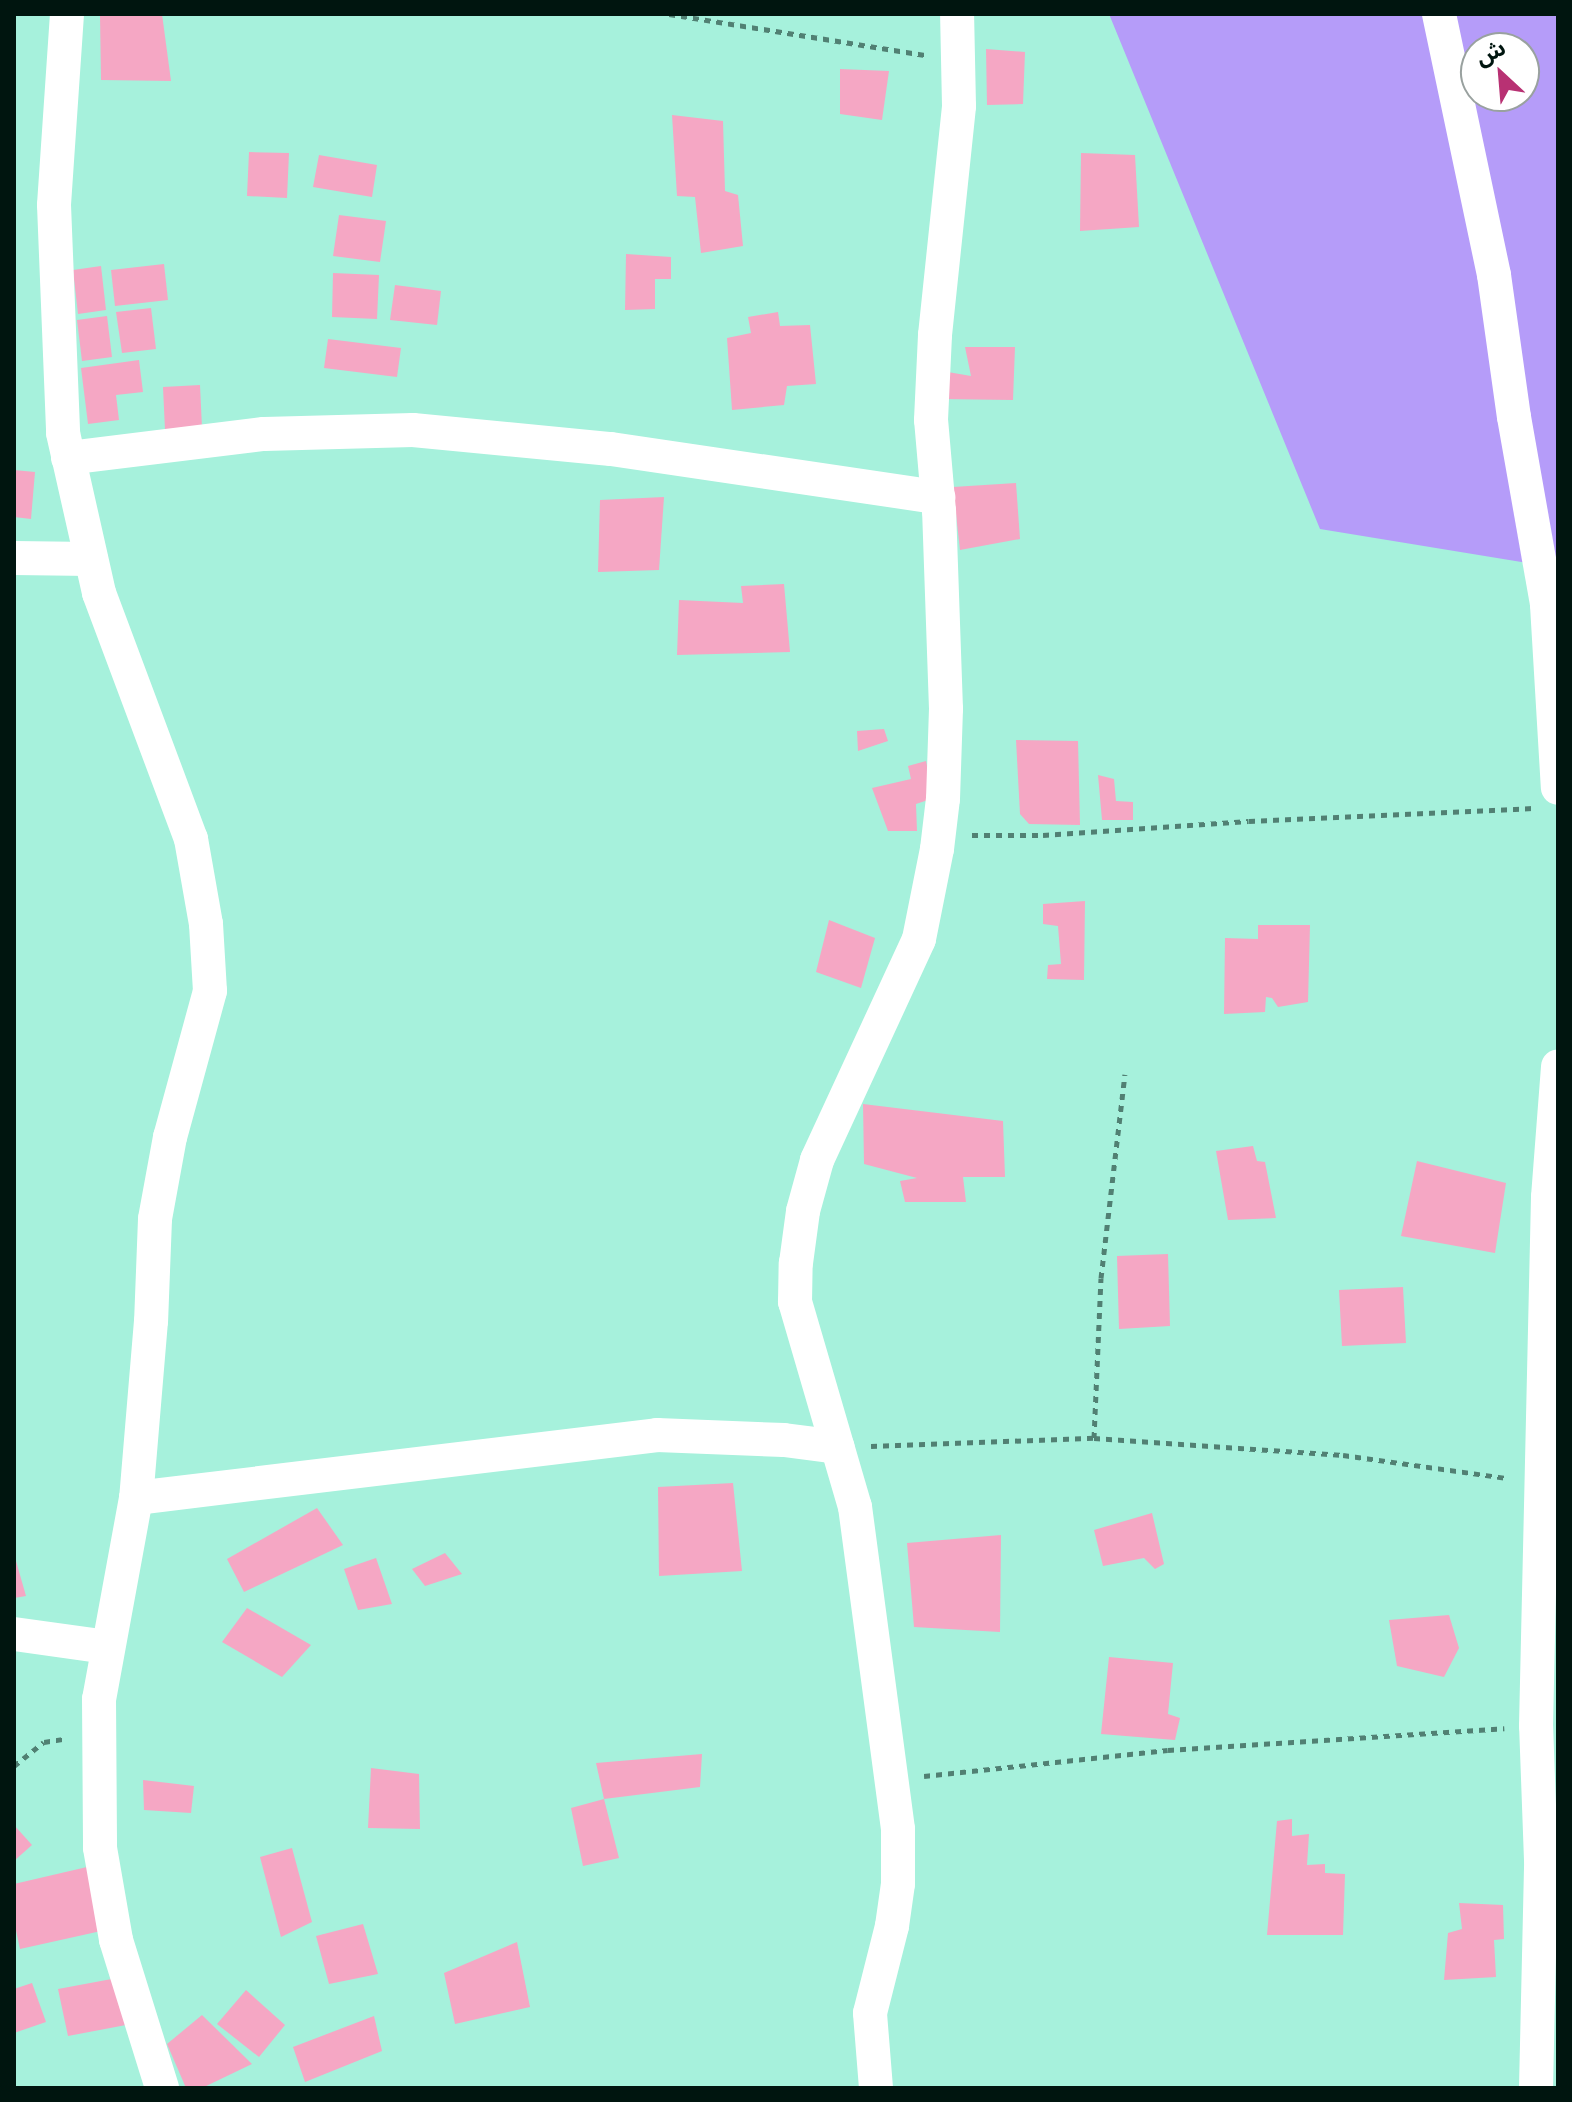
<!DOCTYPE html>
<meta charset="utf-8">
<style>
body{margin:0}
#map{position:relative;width:1572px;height:2102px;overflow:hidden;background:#a6f1dc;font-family:Manrope,"Noto Sans Arabic",sans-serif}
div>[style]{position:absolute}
.forest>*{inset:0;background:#b59cf9}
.building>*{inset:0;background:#f5a7c4}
.path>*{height:5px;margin-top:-2.5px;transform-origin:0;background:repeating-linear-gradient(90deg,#518073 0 6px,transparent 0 12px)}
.street>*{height:34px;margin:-17px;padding:0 17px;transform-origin:17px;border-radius:17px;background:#fff}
span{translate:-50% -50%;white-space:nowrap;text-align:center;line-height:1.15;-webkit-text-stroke:7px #fff;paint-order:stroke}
.frame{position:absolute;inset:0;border:16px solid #00150f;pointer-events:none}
.north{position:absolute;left:1460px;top:32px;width:80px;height:80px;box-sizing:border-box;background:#fff;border:2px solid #99a19f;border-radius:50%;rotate:334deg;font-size:22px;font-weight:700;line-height:32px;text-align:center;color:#00150f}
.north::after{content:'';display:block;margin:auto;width:28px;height:36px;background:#b83173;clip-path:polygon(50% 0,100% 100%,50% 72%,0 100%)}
</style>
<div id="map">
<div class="forest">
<div style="clip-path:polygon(evenodd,1109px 14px,1558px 14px,1558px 568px,1320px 529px,1109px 14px,1476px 48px,1524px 48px,1524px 96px,1476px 96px,1476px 48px)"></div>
</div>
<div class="building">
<div style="clip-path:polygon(162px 14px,171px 81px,101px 80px,100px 15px)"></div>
<div style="clip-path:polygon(986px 49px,1025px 52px,1023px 104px,987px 105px)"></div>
<div style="clip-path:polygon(840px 69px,889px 71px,882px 120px,840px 114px)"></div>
<div style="clip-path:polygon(672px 115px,723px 121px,725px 191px,738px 195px,743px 246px,701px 253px,695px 197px,677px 196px)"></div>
<div style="clip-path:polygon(249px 152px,289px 153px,287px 198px,247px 196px)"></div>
<div style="clip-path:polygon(1081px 153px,1135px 155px,1139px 227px,1080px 231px)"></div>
<div style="clip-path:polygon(319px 155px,377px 165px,372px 197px,313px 187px)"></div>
<div style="clip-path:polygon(339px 215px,386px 221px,380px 262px,333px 256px)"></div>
<div style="clip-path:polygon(626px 254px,671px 257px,671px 279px,655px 279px,655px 309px,625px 310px)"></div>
<div style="clip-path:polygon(164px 264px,168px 300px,115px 306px,111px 270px)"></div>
<div style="clip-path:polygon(101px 266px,106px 310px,78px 314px,73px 270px)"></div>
<div style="clip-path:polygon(333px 273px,379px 275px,377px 319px,332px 317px)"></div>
<div style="clip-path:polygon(395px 285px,441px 291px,437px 325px,390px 320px)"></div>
<div style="clip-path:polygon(151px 308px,156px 349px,122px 353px,116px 312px)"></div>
<div style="clip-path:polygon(778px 312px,780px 326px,810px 325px,816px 384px,787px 386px,784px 405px,732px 410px,727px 338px,751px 333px,748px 317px)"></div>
<div style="clip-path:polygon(107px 316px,112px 357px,82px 361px,77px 320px)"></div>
<div style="clip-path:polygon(328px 339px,401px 348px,397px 377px,324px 368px)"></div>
<div style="clip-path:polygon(965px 347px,1015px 347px,1013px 400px,940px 399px,942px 371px,971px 376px)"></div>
<div style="clip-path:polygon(139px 360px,143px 392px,116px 395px,119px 420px,88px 424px,81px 368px)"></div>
<div style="clip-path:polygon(200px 385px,202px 428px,165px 430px,163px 387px)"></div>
<div style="clip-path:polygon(14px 470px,35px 472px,31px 519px,14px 517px)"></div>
<div style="clip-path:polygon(1016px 483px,1020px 539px,960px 550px,953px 487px)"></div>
<div style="clip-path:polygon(664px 497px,659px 570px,598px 572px,600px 500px)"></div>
<div style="clip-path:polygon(784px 584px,790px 652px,677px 655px,679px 600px,743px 603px,741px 586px)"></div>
<div style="clip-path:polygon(884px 729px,888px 741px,858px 751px,857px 731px)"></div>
<div style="clip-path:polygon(1016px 740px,1078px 741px,1080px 825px,1029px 824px,1020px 814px)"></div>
<div style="clip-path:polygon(926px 761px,934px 798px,916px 804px,917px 831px,888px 831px,872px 788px,911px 779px,908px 766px)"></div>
<div style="clip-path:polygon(1098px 775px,1114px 779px,1116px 801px,1133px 802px,1133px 820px,1102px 820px)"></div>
<div style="clip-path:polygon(1085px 901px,1084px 980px,1047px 979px,1048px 965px,1061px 964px,1058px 926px,1043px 924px,1043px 904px)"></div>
<div style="clip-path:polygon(829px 920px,875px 938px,861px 988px,816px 972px)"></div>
<div style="clip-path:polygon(1258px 925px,1310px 925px,1308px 1002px,1278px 1007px,1272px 998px,1266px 997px,1265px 1012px,1224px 1014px,1225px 938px,1258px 939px)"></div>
<div style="clip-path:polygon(863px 1104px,1003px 1121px,1005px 1177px,963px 1177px,966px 1202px,905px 1202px,900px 1181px,917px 1178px,864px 1164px)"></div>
<div style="clip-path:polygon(1253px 1146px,1257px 1161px,1265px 1162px,1276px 1218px,1228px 1220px,1216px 1151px)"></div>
<div style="clip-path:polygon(1417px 1161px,1506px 1183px,1495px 1253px,1401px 1236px)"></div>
<div style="clip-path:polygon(1168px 1254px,1170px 1326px,1119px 1329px,1117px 1256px)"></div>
<div style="clip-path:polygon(1403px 1287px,1406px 1343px,1342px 1346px,1339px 1290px)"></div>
<div style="clip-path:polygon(733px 1483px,742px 1571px,659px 1576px,658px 1487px)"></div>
<div style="clip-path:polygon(317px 1508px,343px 1545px,244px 1592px,227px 1559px)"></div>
<div style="clip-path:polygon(1152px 1513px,1164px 1564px,1155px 1569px,1144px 1558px,1103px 1566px,1094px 1530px)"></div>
<div style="clip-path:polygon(1001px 1535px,1000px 1632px,914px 1627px,907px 1543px)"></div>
<div style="clip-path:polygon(445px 1553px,462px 1574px,425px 1586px,412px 1569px)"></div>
<div style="clip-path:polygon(14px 1554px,26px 1596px,14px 1598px)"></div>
<div style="clip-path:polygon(376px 1558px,392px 1604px,358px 1610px,344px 1569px)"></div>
<div style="clip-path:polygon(247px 1608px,311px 1645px,282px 1677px,222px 1642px)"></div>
<div style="clip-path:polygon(1449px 1615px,1459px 1648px,1444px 1677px,1397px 1666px,1389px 1620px)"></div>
<div style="clip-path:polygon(1109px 1657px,1173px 1663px,1168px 1714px,1180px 1718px,1175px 1740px,1101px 1734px)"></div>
<div style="clip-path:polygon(702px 1754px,700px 1787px,604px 1799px,619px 1858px,583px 1866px,571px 1808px,604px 1799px,596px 1763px)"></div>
<div style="clip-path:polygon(371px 1768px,419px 1774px,420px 1829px,368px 1828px)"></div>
<div style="clip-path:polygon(143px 1780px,194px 1786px,191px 1813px,144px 1810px)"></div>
<div style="clip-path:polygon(1292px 1819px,1292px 1836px,1309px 1834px,1307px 1865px,1325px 1864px,1325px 1873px,1345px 1874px,1343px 1935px,1267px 1935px,1277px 1821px)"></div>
<div style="clip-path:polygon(14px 1825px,32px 1845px,14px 1861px)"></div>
<div style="clip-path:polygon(292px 1848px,312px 1922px,281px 1937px,260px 1857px)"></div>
<div style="clip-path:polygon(87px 1867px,101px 1931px,20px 1949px,14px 1921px,14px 1884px)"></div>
<div style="clip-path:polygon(1459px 1903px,1503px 1905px,1504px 1939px,1494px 1940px,1496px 1977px,1444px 1980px,1448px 1933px,1462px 1929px)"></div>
<div style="clip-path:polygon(363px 1924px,378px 1974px,329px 1984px,316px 1936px)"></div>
<div style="clip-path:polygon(517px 1942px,530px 2007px,455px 2024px,444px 1973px)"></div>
<div style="clip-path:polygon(117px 1978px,126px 2025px,68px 2036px,58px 1989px)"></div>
<div style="clip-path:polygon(32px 1983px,46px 2022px,14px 2033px,14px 1989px)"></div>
<div style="clip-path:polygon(246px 1990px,285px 2025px,259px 2057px,217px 2024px)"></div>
<div style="clip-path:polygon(202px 2015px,252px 2064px,202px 2088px,186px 2088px,167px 2044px)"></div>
<div style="clip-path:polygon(374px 2016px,382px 2051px,305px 2082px,293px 2047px)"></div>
</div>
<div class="path">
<div style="left:669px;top:14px;width:259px;rotate:9.1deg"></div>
<div style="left:972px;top:835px;width:71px"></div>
<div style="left:1043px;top:835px;width:206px;rotate:-3.9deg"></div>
<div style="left:1249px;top:821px;width:284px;rotate:-2.6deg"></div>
<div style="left:1094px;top:1438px;width:160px;rotate:-87.5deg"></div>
<div style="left:1101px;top:1278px;width:205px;rotate:-83.3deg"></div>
<div style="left:871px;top:1446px;width:223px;rotate:-2.1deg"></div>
<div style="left:1094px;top:1438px;width:250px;rotate:3.9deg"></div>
<div style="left:1343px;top:1455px;width:166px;rotate:8deg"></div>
<div style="left:14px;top:1766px;width:38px;rotate:-39deg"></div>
<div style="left:44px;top:1742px;width:20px;rotate:-9deg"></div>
<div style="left:924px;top:1776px;width:245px;rotate:-6.1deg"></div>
<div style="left:1168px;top:1750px;width:337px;rotate:-3.7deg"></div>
</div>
<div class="street">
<div style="left:67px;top:14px;width:191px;rotate:93.9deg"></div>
<div style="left:54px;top:205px;width:228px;rotate:87.7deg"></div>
<div style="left:63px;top:433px;width:164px;rotate:77.3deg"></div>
<div style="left:99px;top:593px;width:263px;rotate:69.5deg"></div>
<div style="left:191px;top:839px;width:86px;rotate:80deg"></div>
<div style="left:206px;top:924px;width:67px;rotate:86.6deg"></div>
<div style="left:210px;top:991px;width:151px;rotate:105.3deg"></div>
<div style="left:170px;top:1137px;width:83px;rotate:100.4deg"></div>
<div style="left:155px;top:1219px;width:102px;rotate:92.2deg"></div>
<div style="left:151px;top:1321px;width:178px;rotate:94.8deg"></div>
<div style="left:136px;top:1498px;width:204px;rotate:100.4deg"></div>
<div style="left:99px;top:1699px;width:149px;rotate:89.6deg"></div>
<div style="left:100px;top:1848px;width:93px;rotate:80.1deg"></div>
<div style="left:116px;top:1940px;width:155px;rotate:72.7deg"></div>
<div style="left:1439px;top:14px;width:267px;rotate:78.1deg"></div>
<div style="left:1494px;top:275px;width:143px;rotate:82deg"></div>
<div style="left:1514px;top:417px;width:191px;rotate:80deg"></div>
<div style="left:1547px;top:605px;width:183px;rotate:86.6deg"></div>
<div style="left:68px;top:458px;width:197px;rotate:-7deg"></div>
<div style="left:264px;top:434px;width:149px;rotate:-1.5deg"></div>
<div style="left:413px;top:430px;width:199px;rotate:5.5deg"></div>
<div style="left:611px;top:449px;width:331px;rotate:8.4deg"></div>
<div style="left:14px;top:558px;width:77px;rotate:0.7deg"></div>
<div style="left:136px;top:1498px;width:525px;rotate:-6.89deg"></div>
<div style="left:657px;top:1435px;width:127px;rotate:2.3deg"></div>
<div style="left:784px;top:1440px;width:54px;rotate:7.4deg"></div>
<div style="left:14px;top:1634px;width:95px;rotate:7.9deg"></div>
<div style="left:876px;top:2088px;width:75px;rotate:-94.6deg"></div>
<div style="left:870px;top:2013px;width:90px;rotate:-75.8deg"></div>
<div style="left:892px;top:1926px;width:42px;rotate:-81.9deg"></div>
<div style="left:898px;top:1884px;width:55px;rotate:-90deg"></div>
<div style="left:898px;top:1829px;width:325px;rotate:-97.6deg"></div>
<div style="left:855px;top:1507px;width:214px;rotate:-106.3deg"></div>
<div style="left:795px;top:1302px;width:39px;rotate:-89deg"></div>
<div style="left:796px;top:1263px;width:52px;rotate:-82.3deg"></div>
<div style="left:803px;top:1211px;width:53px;rotate:-74.6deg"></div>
<div style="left:817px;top:1160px;width:243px;rotate:-65.2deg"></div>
<div style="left:919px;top:939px;width:92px;rotate:-78.7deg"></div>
<div style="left:937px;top:849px;width:50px;rotate:-83.2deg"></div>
<div style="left:943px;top:799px;width:90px;rotate:-88.1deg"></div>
<div style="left:946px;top:709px;width:198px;rotate:-92deg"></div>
<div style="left:939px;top:511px;width:91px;rotate:-95deg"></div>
<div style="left:931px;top:420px;width:85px;rotate:-87.3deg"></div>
<div style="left:935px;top:335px;width:230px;rotate:-84deg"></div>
<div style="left:959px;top:106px;width:92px;rotate:-91.2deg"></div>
<div style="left:1536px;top:2088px;width:228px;rotate:-88.7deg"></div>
<div style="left:1541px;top:1860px;width:134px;rotate:-92.1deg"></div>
<div style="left:1536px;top:1726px;width:529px;rotate:-88.7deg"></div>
<div style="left:1548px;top:1197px;width:131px;rotate:-85.6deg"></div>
</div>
<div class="frame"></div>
<div class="north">ش</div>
</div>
